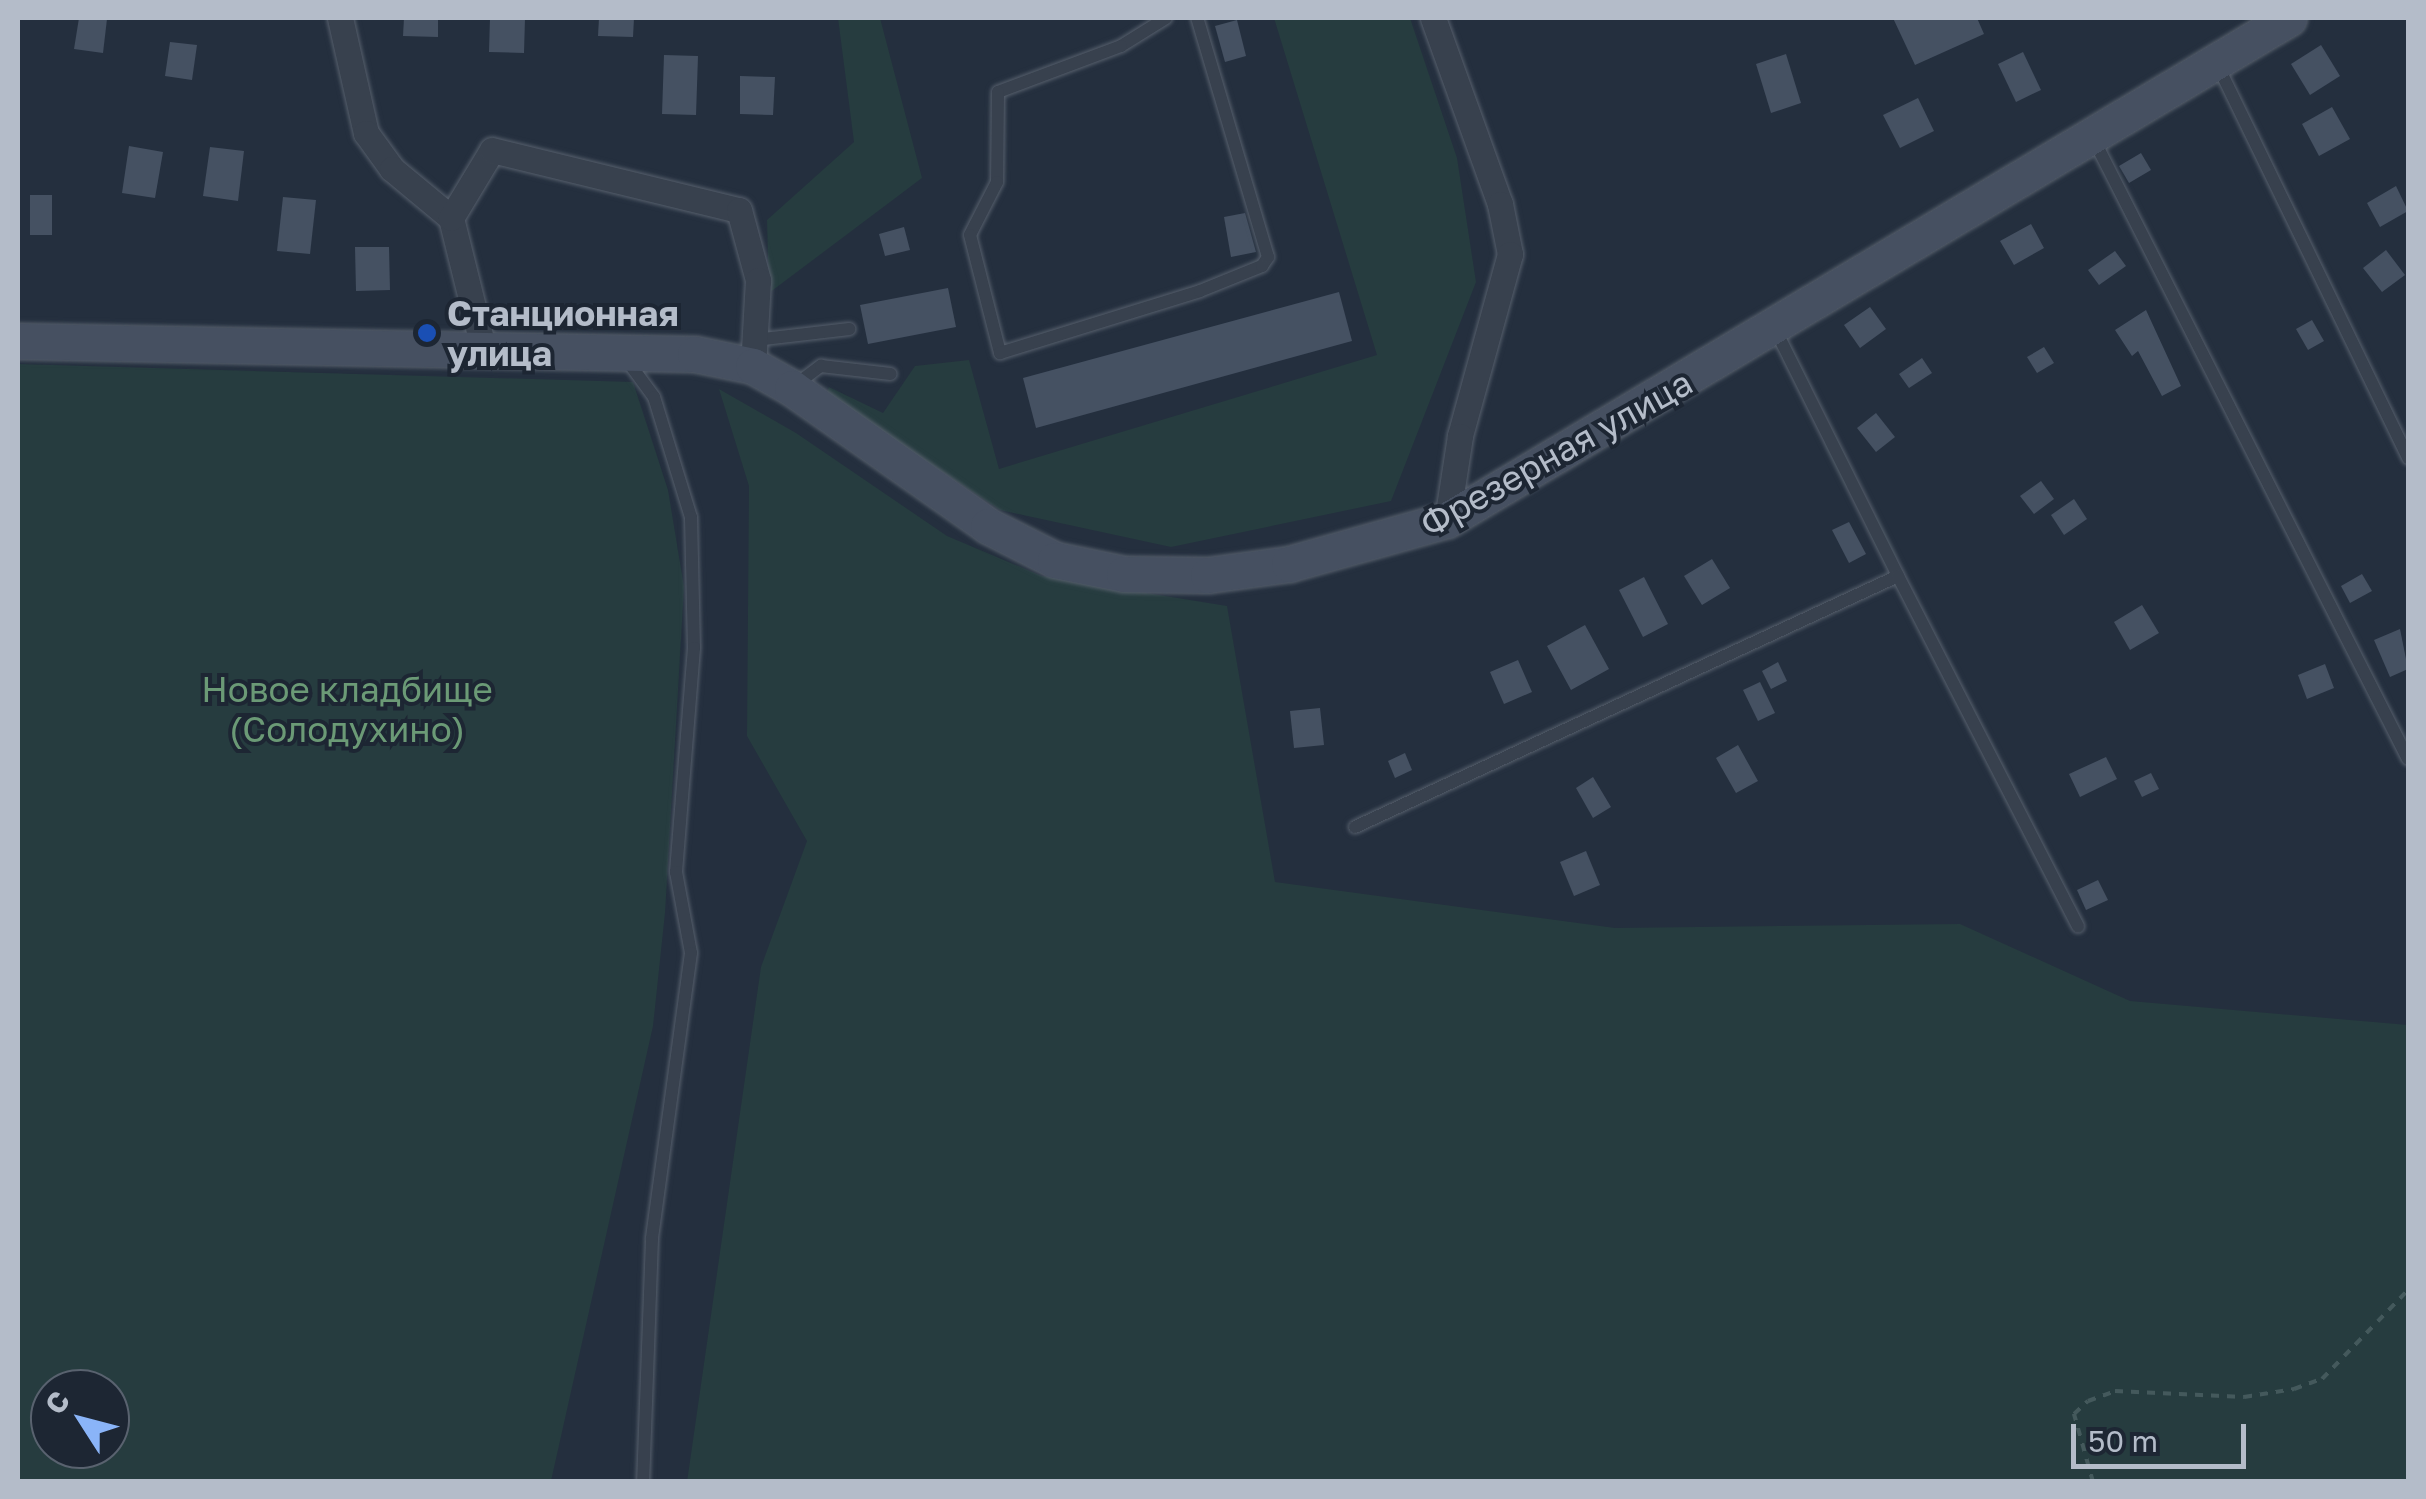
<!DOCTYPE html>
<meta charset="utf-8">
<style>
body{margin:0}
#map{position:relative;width:2426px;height:1499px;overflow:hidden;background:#242f3e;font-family:"Golos Text",sans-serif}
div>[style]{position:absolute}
.green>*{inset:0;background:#263c3f}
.building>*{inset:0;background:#455162}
.path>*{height:4px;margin-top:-2px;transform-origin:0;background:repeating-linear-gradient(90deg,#44595c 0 8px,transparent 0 16px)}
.roads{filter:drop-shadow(0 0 2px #565f6c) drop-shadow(0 0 2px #565f6c)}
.lane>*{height:12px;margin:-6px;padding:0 6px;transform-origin:6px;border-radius:6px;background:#38414e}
.street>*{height:25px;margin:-12.5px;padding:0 12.5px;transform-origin:12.5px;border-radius:12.5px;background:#38414e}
.secondary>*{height:35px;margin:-17.5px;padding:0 17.5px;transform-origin:17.5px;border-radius:17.5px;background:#465061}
.dots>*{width:28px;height:28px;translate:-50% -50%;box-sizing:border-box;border:5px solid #1d2633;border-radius:50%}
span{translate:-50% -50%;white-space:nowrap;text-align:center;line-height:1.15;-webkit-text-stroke:8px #1d2633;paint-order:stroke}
.poi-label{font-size:35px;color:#b4bcc9;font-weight:700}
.left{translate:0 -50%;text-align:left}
.street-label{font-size:35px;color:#b4bcc9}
.park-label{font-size:35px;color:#6b9a76}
.frame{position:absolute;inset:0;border:20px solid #b4bcc9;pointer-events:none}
.north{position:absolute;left:30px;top:1369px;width:100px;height:100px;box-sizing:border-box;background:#1d2633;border:2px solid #59626f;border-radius:50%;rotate:306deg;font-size:28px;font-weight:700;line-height:40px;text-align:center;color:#b4bcc9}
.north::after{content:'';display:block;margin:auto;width:35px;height:45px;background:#8ab4f8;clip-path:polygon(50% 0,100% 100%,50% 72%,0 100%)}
.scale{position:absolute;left:2071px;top:1424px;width:175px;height:45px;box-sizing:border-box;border:5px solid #b4bcc9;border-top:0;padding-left:12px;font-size:30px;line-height:35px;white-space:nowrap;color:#b4bcc9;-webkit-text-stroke:8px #1d2633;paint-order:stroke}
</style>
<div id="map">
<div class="green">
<div style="clip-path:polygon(838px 18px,880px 18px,922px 178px,769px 293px,767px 220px,854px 142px)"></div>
<div style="clip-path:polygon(1274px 18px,1410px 18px,1457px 158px,1476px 282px,1391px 501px,1171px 547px,1000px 510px,826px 395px,829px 387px,883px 413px,915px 366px,969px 360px,999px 469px,1377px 355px)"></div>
<div style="clip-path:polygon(evenodd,18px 364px,633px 382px,668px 490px,684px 587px,665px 913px,653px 1026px,551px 1481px,18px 1481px,18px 364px,50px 1389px,110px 1389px,110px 1449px,50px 1449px,50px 1389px)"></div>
<div style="clip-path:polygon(719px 389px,796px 433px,947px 536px,1042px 576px,1227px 606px,1275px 882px,1615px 928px,1960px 924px,2130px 1001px,2408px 1025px,2408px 1481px,687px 1482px,761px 967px,807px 841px,747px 736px,749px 486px)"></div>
</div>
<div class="building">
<div style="clip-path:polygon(79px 18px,107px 19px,103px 53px,74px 49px)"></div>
<div style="clip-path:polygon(404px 18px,438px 18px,438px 37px,403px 36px)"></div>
<div style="clip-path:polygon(490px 18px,525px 18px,524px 53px,489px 52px)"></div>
<div style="clip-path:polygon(599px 18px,634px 18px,633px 37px,598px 36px)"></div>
<div style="clip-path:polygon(1893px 18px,1977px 18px,1984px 34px,1915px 65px)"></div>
<div style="clip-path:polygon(1237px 20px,1246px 56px,1225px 62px,1215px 26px)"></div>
<div style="clip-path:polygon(170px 42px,197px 45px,192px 80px,165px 76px)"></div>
<div style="clip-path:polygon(2321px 45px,2340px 76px,2310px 95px,2291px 64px)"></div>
<div style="clip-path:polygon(2023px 52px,2041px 90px,2016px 102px,1998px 64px)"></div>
<div style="clip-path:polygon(1786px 54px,1801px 103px,1771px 113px,1756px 64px)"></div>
<div style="clip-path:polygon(664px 55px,698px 56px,696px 115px,662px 114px)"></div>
<div style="clip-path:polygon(740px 76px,775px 77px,773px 115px,740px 114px)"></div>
<div style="clip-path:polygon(1918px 98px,1934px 131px,1900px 148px,1883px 115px)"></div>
<div style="clip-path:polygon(2332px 107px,2350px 139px,2319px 156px,2302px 124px)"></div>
<div style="clip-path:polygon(129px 146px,163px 152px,155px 198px,122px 193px)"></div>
<div style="clip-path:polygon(210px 147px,244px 151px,238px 201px,203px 196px)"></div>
<div style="clip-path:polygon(2141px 153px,2151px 170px,2129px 183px,2119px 166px)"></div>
<div style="clip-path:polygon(2396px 186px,2408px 211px,2380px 227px,2367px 203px)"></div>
<div style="clip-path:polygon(30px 195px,52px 195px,52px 235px,30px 235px)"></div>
<div style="clip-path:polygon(283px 197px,316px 200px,310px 254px,277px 251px)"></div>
<div style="clip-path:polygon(1245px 213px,1256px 252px,1231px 257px,1224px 217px)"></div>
<div style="clip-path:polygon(2031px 224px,2044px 248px,2014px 265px,2000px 241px)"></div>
<div style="clip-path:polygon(904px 227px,910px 250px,885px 256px,879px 234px)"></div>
<div style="clip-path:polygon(355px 247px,389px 247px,390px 290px,356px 291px)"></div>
<div style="clip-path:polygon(2386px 250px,2405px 275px,2382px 292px,2363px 268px)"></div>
<div style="clip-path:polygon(2115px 251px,2126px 266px,2099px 285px,2088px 270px)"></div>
<div style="clip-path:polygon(948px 288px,956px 327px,868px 344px,860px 305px)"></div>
<div style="clip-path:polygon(1339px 292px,1352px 341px,1036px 428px,1023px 378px)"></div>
<div style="clip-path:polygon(1870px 307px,1886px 329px,1860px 348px,1844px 325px)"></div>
<div style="clip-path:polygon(2146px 310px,2181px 386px,2162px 396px,2138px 351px,2132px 356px,2115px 330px)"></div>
<div style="clip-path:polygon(2312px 320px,2324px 341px,2308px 350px,2296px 329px)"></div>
<div style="clip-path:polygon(2044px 347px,2054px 363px,2037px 373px,2027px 357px)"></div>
<div style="clip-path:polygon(1922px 358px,1932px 373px,1909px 388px,1899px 374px)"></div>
<div style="clip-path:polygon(1876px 413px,1895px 437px,1876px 452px,1857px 428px)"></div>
<div style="clip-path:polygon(2041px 481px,2054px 499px,2034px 514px,2020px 496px)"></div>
<div style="clip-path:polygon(2074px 499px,2087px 519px,2064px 535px,2051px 515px)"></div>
<div style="clip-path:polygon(1849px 522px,1866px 554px,1849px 563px,1832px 530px)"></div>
<div style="clip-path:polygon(1712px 559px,1730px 588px,1702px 605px,1684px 576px)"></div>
<div style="clip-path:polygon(2362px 574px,2372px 591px,2350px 603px,2341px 586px)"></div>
<div style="clip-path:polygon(1644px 577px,1668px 624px,1643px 637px,1619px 590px)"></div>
<div style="clip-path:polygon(2142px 605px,2159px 633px,2130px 650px,2114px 622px)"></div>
<div style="clip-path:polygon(1585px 625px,1609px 669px,1571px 690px,1547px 646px)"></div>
<div style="clip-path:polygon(2400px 629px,2408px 669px,2390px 677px,2374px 640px)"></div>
<div style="clip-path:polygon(1518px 660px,1532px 692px,1504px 704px,1490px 672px)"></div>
<div style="clip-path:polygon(1778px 662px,1787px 681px,1771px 689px,1762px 671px)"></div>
<div style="clip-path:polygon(2325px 664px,2334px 688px,2307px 699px,2298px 675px)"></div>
<div style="clip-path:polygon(1760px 682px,1775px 713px,1758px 721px,1743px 690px)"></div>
<div style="clip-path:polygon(1320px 708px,1324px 745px,1294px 748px,1290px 711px)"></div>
<div style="clip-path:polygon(1738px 745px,1758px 781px,1736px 793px,1716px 758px)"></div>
<div style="clip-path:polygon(1405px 753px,1412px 770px,1395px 778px,1388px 761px)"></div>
<div style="clip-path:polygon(2106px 757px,2117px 779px,2080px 797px,2069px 774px)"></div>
<div style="clip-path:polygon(2151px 773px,2159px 789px,2142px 797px,2134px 781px)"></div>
<div style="clip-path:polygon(1593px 777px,1611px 807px,1593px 818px,1576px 788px)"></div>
<div style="clip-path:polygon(1586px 851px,1600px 885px,1574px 896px,1560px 862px)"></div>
<div style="clip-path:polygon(2098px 880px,2108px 900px,2086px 910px,2077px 890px)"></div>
</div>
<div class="path">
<div style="left:2093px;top:1482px;width:71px;rotate:-105.6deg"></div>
<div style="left:2074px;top:1414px;width:19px;rotate:-43deg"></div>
<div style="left:2088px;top:1401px;width:29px;rotate:-20deg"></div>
<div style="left:2115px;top:1391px;width:129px;rotate:2.7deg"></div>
<div style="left:2244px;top:1397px;width:51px;rotate:-9.1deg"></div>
<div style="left:2294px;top:1389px;width:30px;rotate:-20deg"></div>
<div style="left:2322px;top:1379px;width:124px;rotate:-46deg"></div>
</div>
<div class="roads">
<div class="lane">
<div style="left:1166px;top:18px;width:53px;rotate:148.1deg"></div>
<div style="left:1121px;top:46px;width:131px;rotate:159.5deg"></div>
<div style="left:998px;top:92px;width:90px;rotate:90.6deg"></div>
<div style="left:997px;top:182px;width:59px;rotate:117deg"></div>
<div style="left:970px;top:235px;width:122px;rotate:75.7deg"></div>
<div style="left:1000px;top:353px;width:209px;rotate:-17.2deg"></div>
<div style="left:1200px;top:291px;width:67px;rotate:-22deg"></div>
<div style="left:1262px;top:266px;width:11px;rotate:-56deg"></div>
<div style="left:1268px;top:257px;width:249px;rotate:-106.5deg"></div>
<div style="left:2217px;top:64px;width:438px;rotate:64.1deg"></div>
<div style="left:2093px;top:138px;width:696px;rotate:63.1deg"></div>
<div style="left:1775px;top:329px;width:276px;rotate:63.5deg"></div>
<div style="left:755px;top:340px;width:95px;rotate:-6.7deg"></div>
<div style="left:626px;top:359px;width:47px;rotate:53.6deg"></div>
<div style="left:654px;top:397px;width:126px;rotate:72.9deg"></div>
<div style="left:691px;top:517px;width:131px;rotate:88.7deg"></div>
<div style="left:694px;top:648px;width:225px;rotate:94.6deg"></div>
<div style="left:676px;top:872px;width:82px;rotate:79.5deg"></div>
<div style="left:691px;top:953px;width:289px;rotate:97.8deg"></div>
<div style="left:652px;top:1239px;width:242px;rotate:92.1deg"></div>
<div style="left:794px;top:386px;width:34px;rotate:-37deg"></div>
<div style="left:821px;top:366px;width:70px;rotate:6.5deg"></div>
<div style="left:1355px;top:827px;width:598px;rotate:-24.81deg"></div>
<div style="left:1898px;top:576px;width:394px;rotate:62.8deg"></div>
</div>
<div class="street">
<div style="left:340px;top:18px;width:118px;rotate:77.3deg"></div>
<div style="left:366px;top:133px;width:44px;rotate:54.2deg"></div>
<div style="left:392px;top:169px;width:77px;rotate:39.7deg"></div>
<div style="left:451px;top:218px;width:133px;rotate:76.1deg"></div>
<div style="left:1433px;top:18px;width:198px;rotate:70.2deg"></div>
<div style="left:1500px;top:204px;width:51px;rotate:78.7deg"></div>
<div style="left:1510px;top:254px;width:189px;rotate:105.4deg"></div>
<div style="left:1460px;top:436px;width:85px;rotate:98.8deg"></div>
<div style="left:451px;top:218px;width:79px;rotate:-58.9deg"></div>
<div style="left:492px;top:150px;width:254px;rotate:13.7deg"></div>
<div style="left:739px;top:210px;width:73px;rotate:74.8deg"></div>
<div style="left:758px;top:280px;width:86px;rotate:93.3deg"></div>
</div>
<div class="secondary">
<div style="left:18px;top:341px;width:677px;rotate:1.1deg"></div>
<div style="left:695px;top:354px;width:59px;rotate:11.7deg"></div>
<div style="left:753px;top:366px;width:45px;rotate:29.4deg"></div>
<div style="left:792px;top:388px;width:240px;rotate:35.1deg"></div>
<div style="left:988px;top:526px;width:75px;rotate:26.9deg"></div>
<div style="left:1055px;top:560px;width:70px;rotate:11.5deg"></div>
<div style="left:1124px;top:574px;width:84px;rotate:0.7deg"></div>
<div style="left:1208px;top:575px;width:82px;rotate:-7.7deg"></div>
<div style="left:1289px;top:564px;width:164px;rotate:-15.6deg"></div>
<div style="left:1447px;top:520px;width:980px;rotate:-30.8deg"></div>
</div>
</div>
<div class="dots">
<div style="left:427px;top:333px;background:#1a4fb4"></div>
</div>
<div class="poi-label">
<span class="left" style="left:447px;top:333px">Станционная<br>улица</span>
</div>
<div class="street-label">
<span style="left:1556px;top:453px;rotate:-29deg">Фрезерная улица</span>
</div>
<div class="park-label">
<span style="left:347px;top:709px">Новое кладбище<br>(Солодухино)</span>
</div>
<div class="frame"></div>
<div class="north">С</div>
<div class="scale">50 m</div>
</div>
